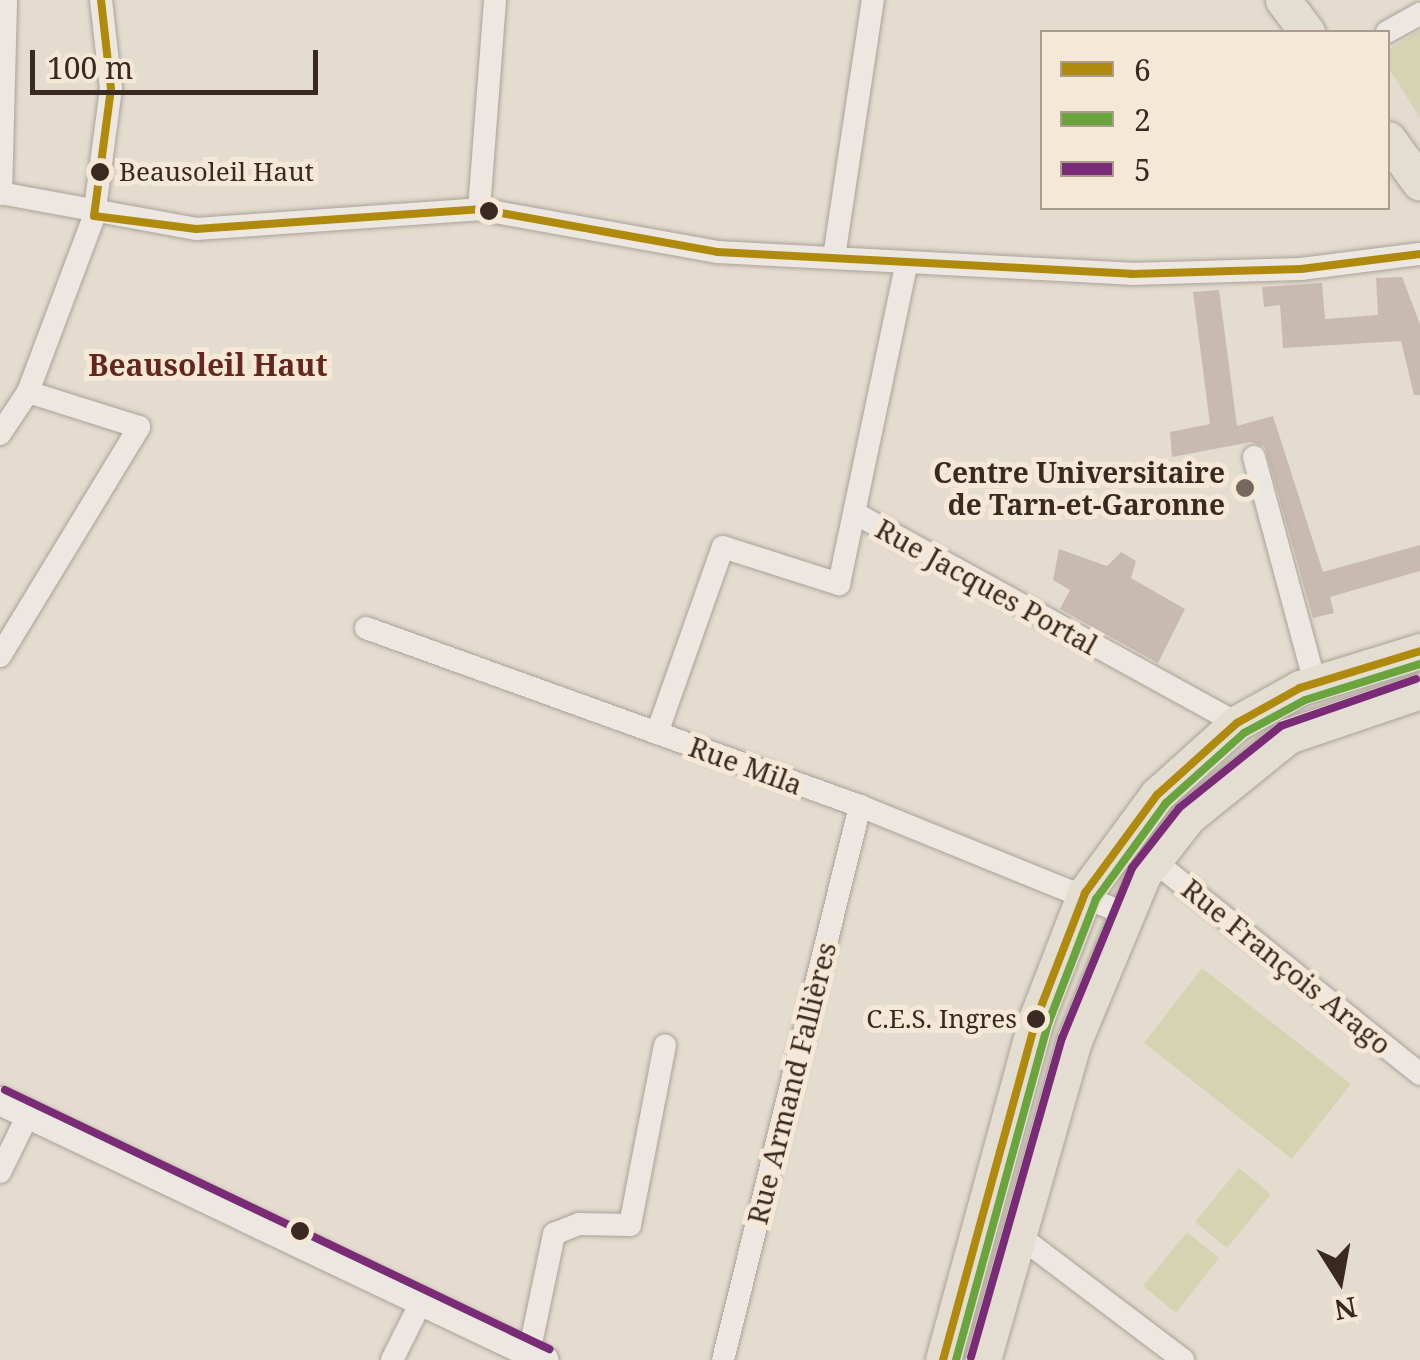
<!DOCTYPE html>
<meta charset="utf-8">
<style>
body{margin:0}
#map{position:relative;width:1420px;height:1360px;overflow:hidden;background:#e4dccf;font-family:"Noto Serif",serif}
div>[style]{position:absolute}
.green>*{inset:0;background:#d6d3b2}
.building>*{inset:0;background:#c8bab0}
.roads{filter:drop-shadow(0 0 2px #aaa198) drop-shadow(0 0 2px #aaa198)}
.minor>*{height:22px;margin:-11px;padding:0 11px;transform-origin:11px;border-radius:11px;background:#ece8e1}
.tertiary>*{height:28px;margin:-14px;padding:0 14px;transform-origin:14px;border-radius:14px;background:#ece8e1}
.primary>*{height:35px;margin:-17.5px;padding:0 17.5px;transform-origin:17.5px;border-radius:17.5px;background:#e4ddd2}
.bus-1>*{height:8px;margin:-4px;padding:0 4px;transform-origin:4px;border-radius:4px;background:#b08a0d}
.bus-2>*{height:8px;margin:-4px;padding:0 4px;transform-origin:4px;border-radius:4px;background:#69a43c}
.bus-3>*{height:8px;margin:-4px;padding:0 4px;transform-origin:4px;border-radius:4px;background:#792b75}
.dots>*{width:28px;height:28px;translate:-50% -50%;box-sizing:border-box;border:5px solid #f5e8d6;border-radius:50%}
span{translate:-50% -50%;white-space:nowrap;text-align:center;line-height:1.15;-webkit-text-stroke:10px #f5e8d6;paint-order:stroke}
.bus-label{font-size:26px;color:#392920}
.left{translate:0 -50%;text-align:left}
.right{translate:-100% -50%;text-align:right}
.poi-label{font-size:28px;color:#392920;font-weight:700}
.street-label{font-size:28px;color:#392920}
.neighbourhood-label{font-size:30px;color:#652620;font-weight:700}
.legend{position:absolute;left:1040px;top:30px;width:350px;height:180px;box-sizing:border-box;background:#f5e8d6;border:2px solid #aa9c8d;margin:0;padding:12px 18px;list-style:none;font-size:30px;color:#392920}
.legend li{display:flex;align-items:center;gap:20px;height:50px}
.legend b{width:50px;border:2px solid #aa9c8d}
.north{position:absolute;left:1290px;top:1230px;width:100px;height:100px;-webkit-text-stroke:8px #f5e8d6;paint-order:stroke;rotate:169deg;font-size:28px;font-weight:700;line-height:40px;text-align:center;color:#392920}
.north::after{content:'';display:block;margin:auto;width:35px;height:45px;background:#392920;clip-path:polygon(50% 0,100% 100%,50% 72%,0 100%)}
.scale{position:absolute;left:30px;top:50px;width:288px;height:45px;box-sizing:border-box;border:5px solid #392920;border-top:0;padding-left:12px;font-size:30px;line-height:35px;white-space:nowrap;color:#392920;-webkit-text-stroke:8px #f5e8d6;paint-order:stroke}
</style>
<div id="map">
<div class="green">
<div style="clip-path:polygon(1420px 30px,1420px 118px,1388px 67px,1388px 50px)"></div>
<div style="clip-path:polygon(1202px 968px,1351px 1084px,1292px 1159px,1144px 1043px)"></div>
<div style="clip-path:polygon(1239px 1168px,1271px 1194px,1227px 1248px,1195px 1222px)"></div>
<div style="clip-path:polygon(1187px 1232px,1219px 1258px,1176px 1313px,1143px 1286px)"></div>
</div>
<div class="building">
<div style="clip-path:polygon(1402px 277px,1420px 324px,1420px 395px,1414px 395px,1401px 341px,1283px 348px,1280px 305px,1264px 307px,1262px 287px,1322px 283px,1325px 319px,1378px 315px,1376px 278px)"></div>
<div style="clip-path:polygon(1219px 290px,1237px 426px,1273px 416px,1323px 572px,1420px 545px,1420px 571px,1330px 597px,1334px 613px,1313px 618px,1265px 447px,1251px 442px,1172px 457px,1170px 432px,1210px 424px,1193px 292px)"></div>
<div style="clip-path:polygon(1059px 549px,1107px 566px,1121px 552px,1136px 561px,1131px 578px,1185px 609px,1158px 663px,1060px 609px,1070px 590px,1053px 580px)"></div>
</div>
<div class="roads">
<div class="minor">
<div style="left:1387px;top:32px;width:38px;rotate:-29deg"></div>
<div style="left:0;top:193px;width:199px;rotate:10.4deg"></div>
<div style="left:196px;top:229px;width:284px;rotate:-4deg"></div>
<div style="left:479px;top:209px;width:242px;rotate:10.2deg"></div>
<div style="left:717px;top:252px;width:415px;rotate:3deg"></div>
<div style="left:1131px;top:274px;width:170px;rotate:-1.7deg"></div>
<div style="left:1301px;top:269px;width:120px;rotate:-7.2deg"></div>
<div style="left:1px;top:194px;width:194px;rotate:-88.5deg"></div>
<div style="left:479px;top:209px;width:210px;rotate:-85.6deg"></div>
<div style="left:834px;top:257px;width:260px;rotate:-81.4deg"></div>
<div style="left:0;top:434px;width:50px;rotate:-56.3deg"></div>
<div style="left:28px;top:392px;width:188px;rotate:-69.4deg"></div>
<div style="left:94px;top:216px;width:128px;rotate:-82.4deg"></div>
<div style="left:111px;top:89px;width:90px;rotate:-96.4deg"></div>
<div style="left:1254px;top:457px;width:234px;rotate:74.9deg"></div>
<div style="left:858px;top:515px;width:432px;rotate:28.8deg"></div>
<div style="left:366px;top:628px;width:525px;rotate:19.82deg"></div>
<div style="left:860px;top:806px;width:282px;rotate:22.1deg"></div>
<div style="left:0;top:656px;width:268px;rotate:-58.7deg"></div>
<div style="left:139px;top:427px;width:116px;rotate:-162.5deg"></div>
<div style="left:657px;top:733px;width:197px;rotate:-70.5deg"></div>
<div style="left:723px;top:547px;width:122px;rotate:17.7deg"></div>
<div style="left:839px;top:584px;width:329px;rotate:-78.1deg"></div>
<div style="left:1153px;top:860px;width:342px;rotate:38.7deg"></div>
<div style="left:0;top:1172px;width:64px;rotate:-63.8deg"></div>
<div style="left:1018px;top:1235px;width:207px;rotate:37.1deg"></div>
<div style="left:529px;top:1353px;width:122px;rotate:-78.1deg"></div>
<div style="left:554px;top:1234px;width:27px;rotate:-22deg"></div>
<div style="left:579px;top:1224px;width:51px;rotate:1.1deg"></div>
<div style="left:630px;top:1225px;width:183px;rotate:-79deg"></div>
<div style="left:392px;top:1360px;width:65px;rotate:-63.4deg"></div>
<div style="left:723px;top:1360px;width:571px;rotate:-76.11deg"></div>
</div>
<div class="tertiary">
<div style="left:0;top:1101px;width:603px;rotate:25.46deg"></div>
</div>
<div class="primary">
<div style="left:1283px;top:0;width:40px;rotate:53deg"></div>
<div style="left:1388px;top:139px;width:54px;rotate:54deg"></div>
<div style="left:943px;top:1360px;width:356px;rotate:-74.7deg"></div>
<div style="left:1037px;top:1017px;width:133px;rotate:-68.8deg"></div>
<div style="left:1085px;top:893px;width:122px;rotate:-53.7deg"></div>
<div style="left:1157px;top:795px;width:108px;rotate:-42deg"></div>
<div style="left:1237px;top:723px;width:72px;rotate:-29.1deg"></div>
<div style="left:1300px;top:688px;width:126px;rotate:-17.1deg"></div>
<div style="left:983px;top:1360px;width:332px;rotate:-74.1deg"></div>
<div style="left:1074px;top:1041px;width:180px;rotate:-67.4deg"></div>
<div style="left:1143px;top:875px;width:73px;rotate:-52.2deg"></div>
<div style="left:1188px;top:817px;width:129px;rotate:-39deg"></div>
<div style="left:1288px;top:736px;width:139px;rotate:-18.8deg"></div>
</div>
</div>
<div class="bus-1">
<div style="left:94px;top:216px;width:103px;rotate:7.3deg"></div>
<div style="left:196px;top:229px;width:284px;rotate:-4deg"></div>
<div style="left:479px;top:209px;width:242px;rotate:10.2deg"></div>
<div style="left:717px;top:252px;width:415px;rotate:3deg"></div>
<div style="left:1131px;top:274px;width:170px;rotate:-1.7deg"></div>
<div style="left:1301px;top:269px;width:120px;rotate:-7.2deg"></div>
<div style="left:94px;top:216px;width:128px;rotate:-82.4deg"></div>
<div style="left:111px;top:89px;width:90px;rotate:-96.4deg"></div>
<div style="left:943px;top:1360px;width:356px;rotate:-74.7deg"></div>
<div style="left:1037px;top:1017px;width:133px;rotate:-68.8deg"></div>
<div style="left:1085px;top:893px;width:122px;rotate:-53.7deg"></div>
<div style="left:1157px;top:795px;width:108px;rotate:-42deg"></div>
<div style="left:1237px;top:723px;width:72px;rotate:-29.1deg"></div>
<div style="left:1300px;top:688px;width:126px;rotate:-17.1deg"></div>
</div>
<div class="bus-2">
<div style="left:956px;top:1360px;width:352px;rotate:-74.7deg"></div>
<div style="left:1049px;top:1021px;width:131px;rotate:-68.9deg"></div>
<div style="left:1096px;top:899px;width:119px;rotate:-53.9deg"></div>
<div style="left:1166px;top:803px;width:105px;rotate:-41.9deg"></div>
<div style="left:1244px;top:733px;width:69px;rotate:-28.4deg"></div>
<div style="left:1305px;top:700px;width:121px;rotate:-17.4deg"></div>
</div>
<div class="bus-3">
<div style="left:5px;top:1090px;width:603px;rotate:25.46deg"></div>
<div style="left:971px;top:1357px;width:332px;rotate:-74.1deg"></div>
<div style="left:1062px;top:1038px;width:184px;rotate:-67.6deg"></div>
<div style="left:1132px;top:868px;width:76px;rotate:-51.9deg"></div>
<div style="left:1179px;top:808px;width:131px;rotate:-38.8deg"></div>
<div style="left:1281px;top:726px;width:143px;rotate:-19.2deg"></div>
</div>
<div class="dots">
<div style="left:100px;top:172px;background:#392920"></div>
<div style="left:489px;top:211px;background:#392920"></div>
<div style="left:1245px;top:488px;background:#75685d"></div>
<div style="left:1036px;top:1019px;background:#392920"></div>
<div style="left:300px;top:1231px;background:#392920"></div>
</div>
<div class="bus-label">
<span class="left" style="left:119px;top:172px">Beausoleil Haut</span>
<span class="right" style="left:1017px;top:1019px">C.E.S. Ingres</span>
</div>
<div class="poi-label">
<span class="right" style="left:1225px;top:488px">Centre Universitaire<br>de Tarn-et-Garonne</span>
</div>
<div class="street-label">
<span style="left:987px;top:586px;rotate:29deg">Rue Jacques Portal</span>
<span style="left:746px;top:765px;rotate:20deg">Rue Mila</span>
<span style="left:1287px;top:966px;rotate:39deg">Rue François Arago</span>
<span style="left:791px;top:1083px;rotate:-76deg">Rue Armand Fallières</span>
</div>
<div class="neighbourhood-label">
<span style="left:208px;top:365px">Beausoleil Haut</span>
</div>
<ul class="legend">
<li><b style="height:12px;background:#b08a0d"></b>6</li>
<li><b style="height:12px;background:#69a43c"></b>2</li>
<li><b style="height:12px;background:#792b75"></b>5</li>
</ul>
<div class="north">N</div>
<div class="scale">100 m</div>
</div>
